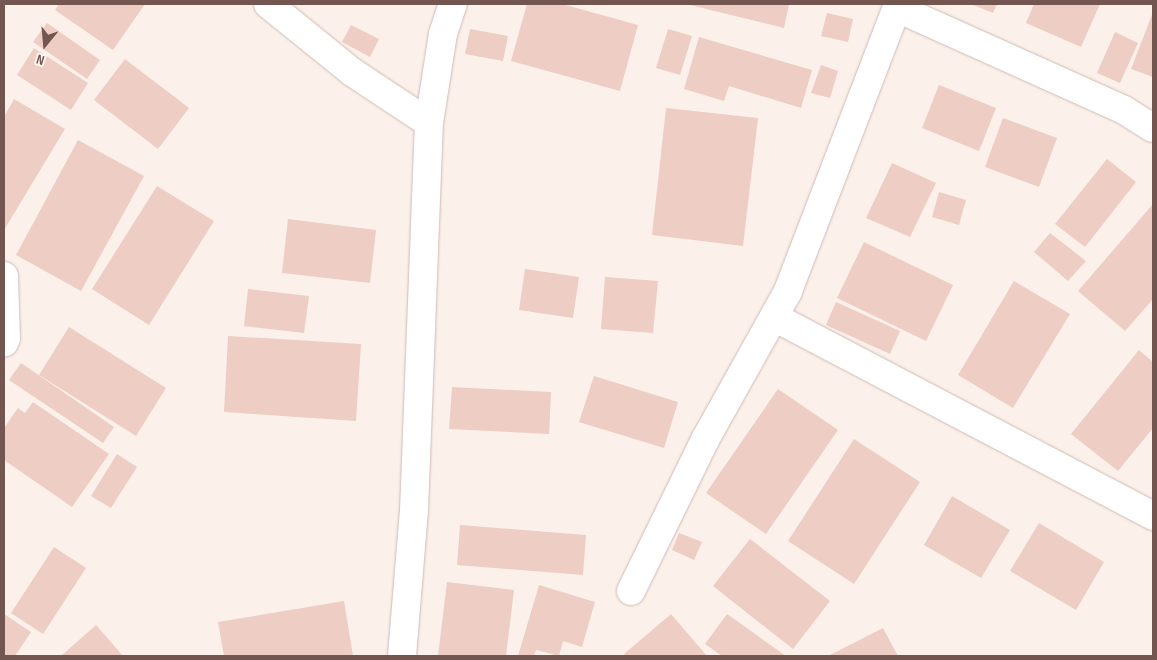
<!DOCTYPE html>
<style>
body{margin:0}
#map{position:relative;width:1157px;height:660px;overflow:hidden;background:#fbf1ea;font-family:"Sofia Sans Condensed",sans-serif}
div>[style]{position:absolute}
.building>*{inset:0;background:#edcdc4}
.roads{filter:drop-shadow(0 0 1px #cebab3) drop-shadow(0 0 1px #cebab3)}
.street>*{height:28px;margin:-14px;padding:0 14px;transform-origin:14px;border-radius:14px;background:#fff}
span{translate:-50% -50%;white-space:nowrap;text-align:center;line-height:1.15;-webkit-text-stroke:5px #fdf6f0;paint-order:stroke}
.frame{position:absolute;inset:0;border:5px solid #73564f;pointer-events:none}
.north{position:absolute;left:20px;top:20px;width:50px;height:50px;-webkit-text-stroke:4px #fdf6f0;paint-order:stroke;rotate:197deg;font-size:14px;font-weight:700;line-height:20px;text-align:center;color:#73564f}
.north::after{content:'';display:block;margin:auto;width:18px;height:22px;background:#73564f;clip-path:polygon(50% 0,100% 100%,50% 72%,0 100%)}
</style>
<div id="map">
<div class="building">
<div style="clip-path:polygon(59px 4px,145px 4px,113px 50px,55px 10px)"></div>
<div style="clip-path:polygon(527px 4px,562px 4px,638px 25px,620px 91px,511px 61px)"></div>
<div style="clip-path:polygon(686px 4px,789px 4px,784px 28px)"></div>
<div style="clip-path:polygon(971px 4px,997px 4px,993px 13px)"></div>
<div style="clip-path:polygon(1034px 4px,1100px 4px,1081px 47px,1026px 23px)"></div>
<div style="clip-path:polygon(1153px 12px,1153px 77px,1131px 69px)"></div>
<div style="clip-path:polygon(827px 13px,853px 19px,848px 42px,821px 36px)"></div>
<div style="clip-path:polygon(47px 23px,100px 60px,87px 79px,33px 42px)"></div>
<div style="clip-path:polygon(351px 25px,379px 39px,370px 57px,342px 42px)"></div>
<div style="clip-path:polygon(470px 29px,508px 36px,503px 61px,465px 54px)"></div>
<div style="clip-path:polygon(668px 29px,692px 36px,680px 75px,656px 68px)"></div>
<div style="clip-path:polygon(1115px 32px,1138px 43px,1120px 83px,1097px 73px)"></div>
<div style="clip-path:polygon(699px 37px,812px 70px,801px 108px,729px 86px,724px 101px,684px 89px)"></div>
<div style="clip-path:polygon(34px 48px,88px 83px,71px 110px,17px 75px)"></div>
<div style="clip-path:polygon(125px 59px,189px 108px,158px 149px,94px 100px)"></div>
<div style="clip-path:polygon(821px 65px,838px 71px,830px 98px,811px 93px)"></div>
<div style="clip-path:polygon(939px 85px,996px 108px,979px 151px,922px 128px)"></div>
<div style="clip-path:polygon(14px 99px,65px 129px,4px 230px,4px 117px)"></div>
<div style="clip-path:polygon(666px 108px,758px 118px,743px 246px,652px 235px)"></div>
<div style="clip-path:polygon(1003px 118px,1057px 138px,1039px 187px,985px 167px)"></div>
<div style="clip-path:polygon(78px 140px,144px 176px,81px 291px,16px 255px)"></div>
<div style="clip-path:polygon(1107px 159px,1136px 182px,1085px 247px,1055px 224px)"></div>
<div style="clip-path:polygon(892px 163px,936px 183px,910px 237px,866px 218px)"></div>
<div style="clip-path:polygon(157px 186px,214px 221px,149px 325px,92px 289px)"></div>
<div style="clip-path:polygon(939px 192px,966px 200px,959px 225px,932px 217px)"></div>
<div style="clip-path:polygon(1153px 204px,1153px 299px,1125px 331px,1078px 291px)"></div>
<div style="clip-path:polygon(288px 219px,376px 230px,370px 283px,282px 273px)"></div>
<div style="clip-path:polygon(1050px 233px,1086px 261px,1068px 281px,1034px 252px)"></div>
<div style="clip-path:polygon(864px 242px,953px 285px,926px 341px,837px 298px)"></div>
<div style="clip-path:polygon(525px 269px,579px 277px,573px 318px,519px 310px)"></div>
<div style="clip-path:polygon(605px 277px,658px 281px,653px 333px,601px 329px)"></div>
<div style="clip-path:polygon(1014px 281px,1070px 314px,1013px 408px,958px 375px)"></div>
<div style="clip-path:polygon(248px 289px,309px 296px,304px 333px,244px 326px)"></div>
<div style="clip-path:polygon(836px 302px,900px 331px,890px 354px,826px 325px)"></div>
<div style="clip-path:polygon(69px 327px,166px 388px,136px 436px,39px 375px)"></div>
<div style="clip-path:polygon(228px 336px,361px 344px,356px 421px,224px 412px)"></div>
<div style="clip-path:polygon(1139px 350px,1153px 362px,1153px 428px,1118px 471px,1071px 434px)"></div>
<div style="clip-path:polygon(21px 363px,114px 427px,103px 443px,9px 380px)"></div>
<div style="clip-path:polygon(594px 376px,678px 402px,664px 448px,579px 422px)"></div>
<div style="clip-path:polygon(452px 387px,551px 392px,549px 434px,449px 429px)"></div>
<div style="clip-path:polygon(778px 389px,838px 430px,766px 534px,706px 493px)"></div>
<div style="clip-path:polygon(33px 402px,109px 454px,72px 507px,4px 460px,4px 428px,18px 408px,25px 413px)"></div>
<div style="clip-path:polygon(854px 439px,920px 482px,854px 584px,788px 541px)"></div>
<div style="clip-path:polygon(117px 454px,137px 467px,111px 508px,91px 496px)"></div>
<div style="clip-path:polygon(952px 496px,1010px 530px,981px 578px,924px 545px)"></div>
<div style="clip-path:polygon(1039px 523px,1104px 562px,1076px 610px,1010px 571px)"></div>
<div style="clip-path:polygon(460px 525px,586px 535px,583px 575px,457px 565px)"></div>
<div style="clip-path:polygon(679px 533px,702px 542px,694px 560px,672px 550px)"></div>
<div style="clip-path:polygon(750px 539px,830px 601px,793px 649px,713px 586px)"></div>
<div style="clip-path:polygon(54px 547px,86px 568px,43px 634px,11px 613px)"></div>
<div style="clip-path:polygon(447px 582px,514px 590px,506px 656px,438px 656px)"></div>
<div style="clip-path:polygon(539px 585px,595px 602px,582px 647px,563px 641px,559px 656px,536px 650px,534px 656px,518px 656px)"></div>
<div style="clip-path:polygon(344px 601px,353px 656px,224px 656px,218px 622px)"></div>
<div style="clip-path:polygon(4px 614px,31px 632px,15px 656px,4px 656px)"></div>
<div style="clip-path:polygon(671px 614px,707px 656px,627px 656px,624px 654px)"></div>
<div style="clip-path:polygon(727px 614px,786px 656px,722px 656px,705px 644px)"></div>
<div style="clip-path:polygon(96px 625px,123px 656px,61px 656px)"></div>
<div style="clip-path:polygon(883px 628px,898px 656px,828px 656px)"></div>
</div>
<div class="roads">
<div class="street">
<div style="left:268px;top:4px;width:108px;rotate:39deg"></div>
<div style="left:352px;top:72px;width:92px;rotate:33.5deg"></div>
<div style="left:897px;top:8px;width:249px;rotate:24.2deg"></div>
<div style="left:1124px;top:110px;width:34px;rotate:32deg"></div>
<div style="left:4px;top:276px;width:62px;rotate:88.2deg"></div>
<div style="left:6px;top:338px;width:5px;rotate:112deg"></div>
<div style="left:774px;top:317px;width:428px;rotate:27.7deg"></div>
<div style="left:631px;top:591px;width:170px;rotate:-63.9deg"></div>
<div style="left:706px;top:438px;width:168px;rotate:-60.8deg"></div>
<div style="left:788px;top:291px;width:307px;rotate:-69deg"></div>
<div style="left:402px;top:656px;width:145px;rotate:-85.3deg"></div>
<div style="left:414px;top:511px;width:388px;rotate:-87.8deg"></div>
<div style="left:429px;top:123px;width:90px;rotate:-81.1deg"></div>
<div style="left:443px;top:34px;width:32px;rotate:-72deg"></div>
</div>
</div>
<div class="frame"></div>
<div class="north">N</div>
</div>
